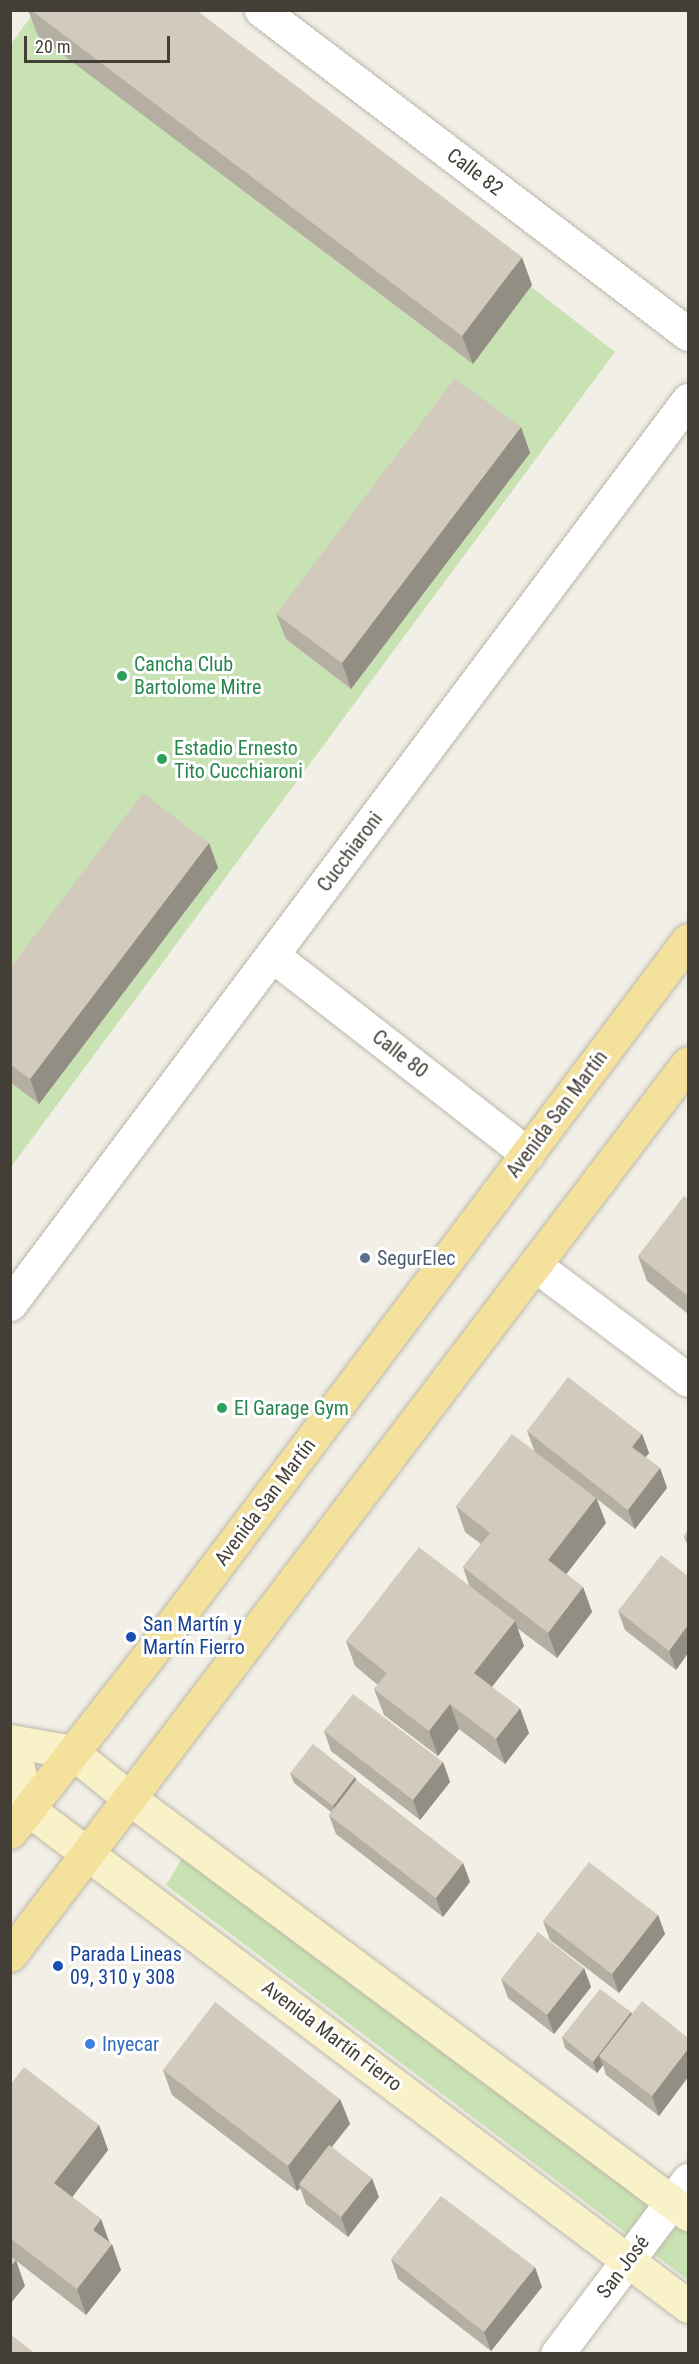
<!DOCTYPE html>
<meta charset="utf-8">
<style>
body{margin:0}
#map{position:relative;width:699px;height:2364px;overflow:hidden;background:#f1efe6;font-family:"Roboto Condensed",sans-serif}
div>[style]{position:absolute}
.green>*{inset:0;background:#c9e2b3}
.roads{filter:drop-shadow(0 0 2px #bcb7aa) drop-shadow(0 0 2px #bcb7aa)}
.street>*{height:33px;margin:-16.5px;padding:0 16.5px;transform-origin:16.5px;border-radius:16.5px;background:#fff}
.secondary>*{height:33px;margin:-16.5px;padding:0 16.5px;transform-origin:16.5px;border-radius:16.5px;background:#f9f1c8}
.primary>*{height:33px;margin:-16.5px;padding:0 16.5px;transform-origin:16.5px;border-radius:16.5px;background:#f4e29c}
.wall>*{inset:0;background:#b5afa3}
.shaded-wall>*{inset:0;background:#938e84}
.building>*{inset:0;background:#d2cbbd}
.dots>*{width:16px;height:16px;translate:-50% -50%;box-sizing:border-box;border:3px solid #fff;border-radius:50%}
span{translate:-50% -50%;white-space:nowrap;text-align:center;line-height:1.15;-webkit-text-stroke:6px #fff;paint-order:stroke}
.street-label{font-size:20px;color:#443f36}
.leisure-label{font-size:20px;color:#27864d}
.left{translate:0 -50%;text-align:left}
.service-label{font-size:20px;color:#4e5e75}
.transit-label{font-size:20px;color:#164399}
.shop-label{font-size:20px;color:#366cbe}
.frame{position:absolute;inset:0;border:12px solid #443f36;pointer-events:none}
.scale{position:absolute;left:24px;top:36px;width:146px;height:27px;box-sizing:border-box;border:3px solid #443f36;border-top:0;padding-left:8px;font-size:18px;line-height:21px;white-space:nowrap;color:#443f36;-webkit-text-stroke:4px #fff;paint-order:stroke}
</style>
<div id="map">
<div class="green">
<div style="clip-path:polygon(35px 11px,177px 11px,615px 352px,11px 1167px,11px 44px)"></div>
<div style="clip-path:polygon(186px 1852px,688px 2232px,688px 2280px,166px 1885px)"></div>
</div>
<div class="roads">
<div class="street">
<div style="left:261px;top:10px;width:536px;rotate:37.19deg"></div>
<div style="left:272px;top:955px;width:324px;rotate:37.9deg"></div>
<div style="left:535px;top:1265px;width:191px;rotate:36.9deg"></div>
<div style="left:10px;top:1304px;width:1130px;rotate:-53.13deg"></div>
<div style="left:557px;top:2354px;width:218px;rotate:-53deg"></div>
</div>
<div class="secondary">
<div style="left:10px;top:1741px;width:63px;rotate:10.1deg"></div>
<div style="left:72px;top:1752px;width:73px;rotate:38.9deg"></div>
<div style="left:129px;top:1798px;width:697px;rotate:36.66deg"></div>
<div style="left:12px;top:1743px;width:68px;rotate:76.4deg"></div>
<div style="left:28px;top:1809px;width:826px;rotate:36.98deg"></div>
</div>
<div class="primary">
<div style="left:10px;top:1832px;width:221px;rotate:-51.8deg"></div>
<div style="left:147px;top:1658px;width:899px;rotate:-53deg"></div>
<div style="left:10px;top:1955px;width:1120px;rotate:-52.76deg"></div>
</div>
</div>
<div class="wall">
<div style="clip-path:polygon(28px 10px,196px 10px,532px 285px,473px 364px,38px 36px)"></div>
<div style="clip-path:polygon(521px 427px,530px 453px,351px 689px,286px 639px,276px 614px)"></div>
<div style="clip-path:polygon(209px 843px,218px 868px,39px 1104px,10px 1082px,10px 968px)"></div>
<div style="clip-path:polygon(688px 1199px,688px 1314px,647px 1281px,638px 1256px)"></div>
<div style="clip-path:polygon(527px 1431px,642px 1434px,649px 1453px,645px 1457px,660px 1468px,667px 1488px,635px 1529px,597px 1499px,606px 1523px,566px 1574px,583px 1587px,592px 1612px,557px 1658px,517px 1628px,524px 1646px,492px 1687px,529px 1733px,505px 1764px,459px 1729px,438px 1756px,384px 1715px,374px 1689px,378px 1685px,355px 1666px,346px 1641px,469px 1585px,463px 1567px,481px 1544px,465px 1532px,456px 1506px,534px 1450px)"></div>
<div style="clip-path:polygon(688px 1530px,688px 1547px,684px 1536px)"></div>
<div style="clip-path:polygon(688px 1576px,688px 1653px,676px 1670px,625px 1630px,618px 1611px)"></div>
<div style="clip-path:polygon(324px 1731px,443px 1762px,450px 1782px,420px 1820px,331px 1751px)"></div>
<div style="clip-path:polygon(290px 1773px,355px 1777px,356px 1780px,463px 1863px,470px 1882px,443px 1917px,336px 1834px,329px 1815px,331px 1812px,294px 1783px)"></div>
<div style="clip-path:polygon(658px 1915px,665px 1934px,619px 1993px,550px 1940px,543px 1921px)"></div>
<div style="clip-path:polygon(584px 1968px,591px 1987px,554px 2034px,508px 1998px,501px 1979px)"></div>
<div style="clip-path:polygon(631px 2012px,632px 2014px,688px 2038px,688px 2077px,659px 2116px,606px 2075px,603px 2065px,597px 2073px,565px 2048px,562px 2037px)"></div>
<div style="clip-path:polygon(163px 2070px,340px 2099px,350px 2124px,331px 2147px,379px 2197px,348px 2237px,306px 2204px,300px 2188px,297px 2191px,172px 2095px)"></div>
<div style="clip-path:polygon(10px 2085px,99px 2125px,108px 2150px,72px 2197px,101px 2219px,109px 2242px,121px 2270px,86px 2315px,10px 2256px)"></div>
<div style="clip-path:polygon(391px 2259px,542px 2287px,491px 2351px,398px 2279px)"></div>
</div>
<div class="shaded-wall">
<div style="clip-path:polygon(522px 257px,532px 285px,473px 364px,462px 336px)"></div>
<div style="clip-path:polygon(521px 427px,530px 453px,351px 689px,342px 663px)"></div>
<div style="clip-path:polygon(209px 843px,218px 868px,39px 1104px,30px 1079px)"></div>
<div style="clip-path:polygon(642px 1434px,649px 1453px,639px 1466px,632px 1447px)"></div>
<div style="clip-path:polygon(660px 1468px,667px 1488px,635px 1529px,628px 1510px)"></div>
<div style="clip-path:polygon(596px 1498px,606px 1523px,557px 1586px,548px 1560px)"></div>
<div style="clip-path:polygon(583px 1587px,592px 1612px,557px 1658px,548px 1633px)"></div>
<div style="clip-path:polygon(515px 1621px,524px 1646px,483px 1698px,474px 1673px)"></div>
<div style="clip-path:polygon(688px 1625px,688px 1653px,676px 1670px,669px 1651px)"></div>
<div style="clip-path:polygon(450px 1704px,459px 1729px,438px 1756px,429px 1731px)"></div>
<div style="clip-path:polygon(520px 1708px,529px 1733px,505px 1764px,496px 1739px)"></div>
<div style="clip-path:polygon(443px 1762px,450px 1782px,420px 1820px,413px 1800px)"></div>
<div style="clip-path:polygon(355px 1777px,359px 1787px,337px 1816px,333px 1806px)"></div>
<div style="clip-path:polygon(463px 1863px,470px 1882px,443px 1917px,436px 1898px)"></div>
<div style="clip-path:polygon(658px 1915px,665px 1934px,619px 1993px,612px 1974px)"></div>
<div style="clip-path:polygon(584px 1968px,591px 1987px,554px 2034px,547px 2015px)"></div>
<div style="clip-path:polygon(631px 2012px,635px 2023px,599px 2056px,603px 2065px,597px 2073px,593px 2062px)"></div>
<div style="clip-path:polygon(688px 2049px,688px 2077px,659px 2116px,652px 2096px)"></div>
<div style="clip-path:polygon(340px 2099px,350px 2124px,301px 2186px,299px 2184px,300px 2188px,297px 2191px,288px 2166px)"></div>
<div style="clip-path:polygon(99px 2125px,108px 2150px,64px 2208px,54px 2183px)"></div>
<div style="clip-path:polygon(372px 2178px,379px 2197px,348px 2237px,341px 2217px)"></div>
<div style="clip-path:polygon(101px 2219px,110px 2244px,93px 2230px)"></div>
<div style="clip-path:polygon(112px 2244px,121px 2270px,86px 2315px,77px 2289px)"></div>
<div style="clip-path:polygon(16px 2260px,25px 2286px,10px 2304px,10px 2267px)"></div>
<div style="clip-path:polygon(535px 2267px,542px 2287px,491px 2351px,484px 2332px)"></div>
</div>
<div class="building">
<div style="clip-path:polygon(31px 10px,196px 10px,522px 257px,462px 336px)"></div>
<div style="clip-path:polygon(455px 378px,521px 427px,342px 663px,276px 614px)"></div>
<div style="clip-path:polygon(143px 793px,209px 843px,30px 1079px,10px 1064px,10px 968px)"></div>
<div style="clip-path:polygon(684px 1196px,688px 1199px,688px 1296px,638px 1256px)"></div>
<div style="clip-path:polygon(568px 1377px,642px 1434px,632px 1447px,660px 1468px,628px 1510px,527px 1431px)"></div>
<div style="clip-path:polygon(512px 1434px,596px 1498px,548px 1560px,583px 1587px,548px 1633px,463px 1567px,490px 1533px,456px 1506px)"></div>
<div style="clip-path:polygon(688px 1530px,688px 1539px,684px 1536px)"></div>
<div style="clip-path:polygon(419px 1547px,515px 1621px,474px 1673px,520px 1708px,496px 1739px,450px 1704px,429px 1731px,374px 1689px,387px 1673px,346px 1641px)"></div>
<div style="clip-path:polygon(661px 1555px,688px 1576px,688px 1625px,669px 1651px,618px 1611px)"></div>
<div style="clip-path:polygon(353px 1694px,443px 1762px,413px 1800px,324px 1731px)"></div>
<div style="clip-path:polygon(313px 1744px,355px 1777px,333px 1806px,290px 1773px)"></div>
<div style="clip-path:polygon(356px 1780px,463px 1863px,436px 1898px,329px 1815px)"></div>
<div style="clip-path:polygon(589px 1862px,658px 1915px,612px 1974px,543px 1921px)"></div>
<div style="clip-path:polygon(538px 1932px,584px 1968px,547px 2015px,501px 1979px)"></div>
<div style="clip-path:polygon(600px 1989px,631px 2012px,593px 2062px,562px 2037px)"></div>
<div style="clip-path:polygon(642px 2001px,688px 2038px,688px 2049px,652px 2096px,599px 2056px)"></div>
<div style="clip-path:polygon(215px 2002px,340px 2099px,288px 2166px,163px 2070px)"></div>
<div style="clip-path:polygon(24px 2067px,99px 2125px,54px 2183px,101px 2219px,93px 2230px,112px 2244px,77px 2289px,10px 2238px,10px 2085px)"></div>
<div style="clip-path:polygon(329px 2145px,372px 2178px,341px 2217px,299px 2184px)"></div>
<div style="clip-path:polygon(441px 2196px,535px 2267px,484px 2332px,391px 2259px)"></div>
<div style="clip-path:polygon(10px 2257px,16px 2260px,10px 2267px)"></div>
<div style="clip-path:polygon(10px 2334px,36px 2354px,10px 2354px)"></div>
</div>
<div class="dots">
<div style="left:122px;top:676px;background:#2e9e5b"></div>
<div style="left:162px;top:759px;background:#2e9e5b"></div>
<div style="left:365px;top:1258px;background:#5c6f8a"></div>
<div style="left:222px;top:1408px;background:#2e9e5b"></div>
<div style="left:131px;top:1637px;background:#1a4fb4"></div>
<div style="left:58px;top:1966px;background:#1a4fb4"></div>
<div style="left:90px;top:2044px;background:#3f7fe0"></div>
</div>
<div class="street-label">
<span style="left:475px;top:172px;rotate:37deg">Calle 82</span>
<span style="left:350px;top:852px;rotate:-53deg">Cucchiaroni</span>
<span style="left:400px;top:1054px;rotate:38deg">Calle 80</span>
<span style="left:557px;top:1114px;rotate:-53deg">Avenida San Martín</span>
<span style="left:265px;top:1502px;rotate:-53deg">Avenida San Martín</span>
<span style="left:332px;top:2036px;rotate:37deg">Avenida Martín Fierro</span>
<span style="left:623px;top:2267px;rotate:-53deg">San José</span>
</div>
<div class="leisure-label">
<span class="left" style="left:134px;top:676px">Cancha Club<br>Bartolome Mitre</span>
<span class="left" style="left:174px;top:760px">Estadio Ernesto<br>Tito Cucchiaroni</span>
<span class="left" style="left:234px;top:1408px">El Garage Gym</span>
</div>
<div class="service-label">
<span class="left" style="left:377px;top:1258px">SegurElec</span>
</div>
<div class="transit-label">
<span class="left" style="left:143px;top:1636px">San Martín y<br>Martín Fierro</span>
<span class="left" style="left:70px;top:1966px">Parada Lineas<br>09, 310 y 308</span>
</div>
<div class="shop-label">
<span class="left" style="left:102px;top:2044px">Inyecar</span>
</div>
<div class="frame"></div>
<div class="scale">20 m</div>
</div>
